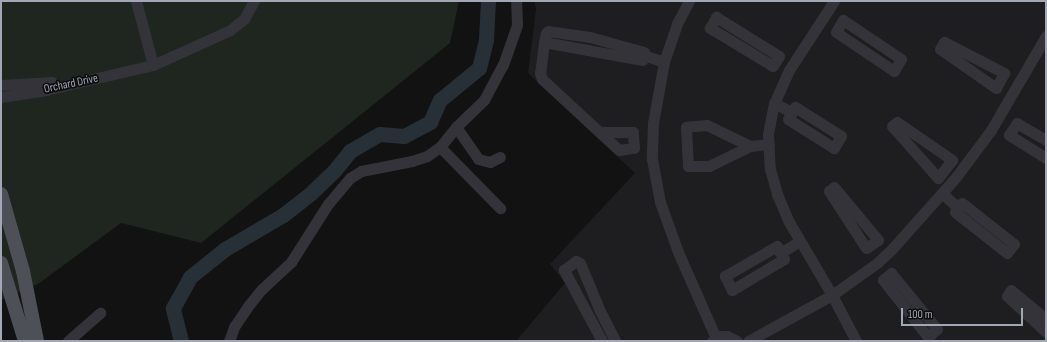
<!DOCTYPE html>
<style>
body{margin:0}
#map{position:relative;width:1047px;height:342px;overflow:hidden;background:#121213;font-family:"Sofia Sans Condensed",sans-serif}
div>[style]{position:absolute}
.built>*{inset:0;background:#1e1e20}
.green>*{inset:0;background:#1e261f}
.river>*{height:15px;margin:-7.5px;padding:0 7.5px;transform-origin:7.5px;border-radius:7.5px;background:#283037}
.minor>*{height:11px;margin:-5.5px;padding:0 5.5px;transform-origin:5.5px;border-radius:5.5px;background:#333339}
.major>*{height:14px;margin:-7px;padding:0 7px;transform-origin:7px;border-radius:7px;background:#4e5058}
span{translate:-50% -50%;white-space:nowrap;text-align:center;line-height:1.15;-webkit-text-stroke:3.5px #0d0d0e;paint-order:stroke}
.street-label{font-size:12px;color:#a2a7b5}
.frame{position:absolute;inset:0;border:2px solid #a2a7b5;pointer-events:none}
.scale{position:absolute;left:901px;top:308px;width:122px;height:18px;box-sizing:border-box;border:2px solid #a2a7b5;border-top:0;padding-left:5px;font-size:12px;line-height:14px;white-space:nowrap;color:#a2a7b5;-webkit-text-stroke:3px #0d0d0e;paint-order:stroke}
</style>
<div id="map">
<div class="built">
<div style="clip-path:polygon(534px 1px,1046px 1px,1046px 341px,516px 341px,565px 283px,550px 264px,635px 173px,528px 73px,536px 9px)"></div>
</div>
<div class="green">
<div style="clip-path:polygon(1px 1px,459px 1px,450px 43px,201px 243px,121px 223px,38px 284px,1px 300px)"></div>
</div>
<div class="river">
<div style="left:181px;top:341px;width:34px;rotate:-104deg"></div>
<div style="left:173px;top:308px;width:35px;rotate:-61deg"></div>
<div style="left:190px;top:277px;width:45px;rotate:-38.7deg"></div>
<div style="left:225px;top:249px;width:67px;rotate:-30.4deg"></div>
<div style="left:283px;top:215px;width:36px;rotate:-38deg"></div>
<div style="left:311px;top:193px;width:32px;rotate:-44deg"></div>
<div style="left:334px;top:171px;width:26px;rotate:-51deg"></div>
<div style="left:350px;top:151px;width:34px;rotate:-30deg"></div>
<div style="left:380px;top:134px;width:24px;rotate:5deg"></div>
<div style="left:404px;top:136px;width:30px;rotate:-28deg"></div>
<div style="left:430px;top:122px;width:24px;rotate:-66deg"></div>
<div style="left:440px;top:100px;width:50px;rotate:-39.4deg"></div>
<div style="left:479px;top:68px;width:30px;rotate:-76deg"></div>
<div style="left:486px;top:39px;width:38px;rotate:-87deg"></div>
</div>
<div class="minor">
<div style="left:136px;top:1px;width:66px;rotate:75.1deg"></div>
<div style="left:689px;top:1px;width:26px;rotate:118deg"></div>
<div style="left:677px;top:24px;width:40px;rotate:108.9deg"></div>
<div style="left:664px;top:62px;width:62px;rotate:100.2deg"></div>
<div style="left:653px;top:123px;width:36px;rotate:92deg"></div>
<div style="left:652px;top:159px;width:44px;rotate:79.5deg"></div>
<div style="left:660px;top:202px;width:53px;rotate:70.2deg"></div>
<div style="left:678px;top:252px;width:94px;rotate:66.2deg"></div>
<div style="left:834px;top:1px;width:82px;rotate:123.1deg"></div>
<div style="left:789px;top:70px;width:36px;rotate:114deg"></div>
<div style="left:774px;top:103px;width:32px;rotate:101deg"></div>
<div style="left:768px;top:134px;width:35px;rotate:87deg"></div>
<div style="left:770px;top:169px;width:26px;rotate:74deg"></div>
<div style="left:777px;top:194px;width:30px;rotate:67deg"></div>
<div style="left:789px;top:222px;width:85px;rotate:59.5deg"></div>
<div style="left:832px;top:295px;width:52px;rotate:62.4deg"></div>
<div style="left:716px;top:17px;width:74px;rotate:31.8deg"></div>
<div style="left:779px;top:56px;width:12px;rotate:121deg"></div>
<div style="left:773px;top:66px;width:74px;rotate:-148.9deg"></div>
<div style="left:710px;top:28px;width:13px;rotate:-61deg"></div>
<div style="left:843px;top:20px;width:70px;rotate:33.9deg"></div>
<div style="left:901px;top:59px;width:14px;rotate:120deg"></div>
<div style="left:894px;top:71px;width:70px;rotate:-146.1deg"></div>
<div style="left:836px;top:32px;width:14px;rotate:-60deg"></div>
<div style="left:544px;top:42px;width:100px;rotate:10.4deg"></div>
<div style="left:642px;top:60px;width:8px;rotate:-76deg"></div>
<div style="left:644px;top:52px;width:56px;rotate:-164.5deg"></div>
<div style="left:590px;top:37px;width:42px;rotate:-171.9deg"></div>
<div style="left:548px;top:31px;width:3px;rotate:135deg"></div>
<div style="left:546px;top:33px;width:9px;rotate:103deg"></div>
<div style="left:544px;top:42px;width:31px;rotate:97deg"></div>
<div style="left:540px;top:73px;width:6px;rotate:72deg"></div>
<div style="left:542px;top:79px;width:105px;rotate:42.7deg"></div>
<div style="left:619px;top:150px;width:15px;rotate:-8deg"></div>
<div style="left:634px;top:148px;width:16px;rotate:-94deg"></div>
<div style="left:633px;top:132px;width:33px;rotate:180deg"></div>
<div style="left:944px;top:42px;width:68px;rotate:27.3deg"></div>
<div style="left:1004px;top:73px;width:17px;rotate:118deg"></div>
<div style="left:996px;top:88px;width:68px;rotate:-145.1deg"></div>
<div style="left:940px;top:49px;width:8px;rotate:-60deg"></div>
<div style="left:643px;top:55px;width:22px;rotate:18deg"></div>
<div style="left:1px;top:85px;width:51px;rotate:-3.4deg"></div>
<div style="left:1px;top:97px;width:46px;rotate:-8.8deg"></div>
<div style="left:46px;top:90px;width:110px;rotate:-13.2deg"></div>
<div style="left:153px;top:65px;width:85px;rotate:-24.4deg"></div>
<div style="left:230px;top:30px;width:18px;rotate:-38deg"></div>
<div style="left:244px;top:19px;width:21px;rotate:-61deg"></div>
<div style="left:774px;top:103px;width:20px;rotate:27deg"></div>
<div style="left:795px;top:107px;width:54px;rotate:32.2deg"></div>
<div style="left:841px;top:136px;width:14px;rotate:120deg"></div>
<div style="left:834px;top:148px;width:54px;rotate:-147.8deg"></div>
<div style="left:788px;top:119px;width:14px;rotate:-60deg"></div>
<div style="left:897px;top:122px;width:67px;rotate:34.6deg"></div>
<div style="left:952px;top:160px;width:23px;rotate:128deg"></div>
<div style="left:938px;top:178px;width:69px;rotate:-131.5deg"></div>
<div style="left:892px;top:126px;width:6px;rotate:-39deg"></div>
<div style="left:456px;top:127px;width:39px;rotate:55deg"></div>
<div style="left:478px;top:159px;width:12px;rotate:14deg"></div>
<div style="left:490px;top:162px;width:11px;rotate:-27deg"></div>
<div style="left:1046px;top:140px;width:34px;rotate:-150deg"></div>
<div style="left:1017px;top:123px;width:14px;rotate:124deg"></div>
<div style="left:1009px;top:135px;width:44px;rotate:31.9deg"></div>
<div style="left:750px;top:146px;width:48px;rotate:-154deg"></div>
<div style="left:707px;top:125px;width:21px;rotate:175deg"></div>
<div style="left:686px;top:127px;width:39px;rotate:87deg"></div>
<div style="left:688px;top:166px;width:21px"></div>
<div style="left:709px;top:166px;width:46px;rotate:-26deg"></div>
<div style="left:750px;top:146px;width:19px;rotate:-6deg"></div>
<div style="left:440px;top:147px;width:86px;rotate:45.5deg"></div>
<div style="left:834px;top:187px;width:69px;rotate:50.3deg"></div>
<div style="left:878px;top:240px;width:14px;rotate:146deg"></div>
<div style="left:866px;top:248px;width:68px;rotate:-123deg"></div>
<div style="left:829px;top:191px;width:6px;rotate:-39deg"></div>
<div style="left:942px;top:193px;width:22px;rotate:43deg"></div>
<div style="left:962px;top:203px;width:66px;rotate:38.3deg"></div>
<div style="left:1014px;top:244px;width:11px;rotate:128deg"></div>
<div style="left:1007px;top:253px;width:66px;rotate:-141.7deg"></div>
<div style="left:955px;top:212px;width:11px;rotate:-52deg"></div>
<div style="left:777px;top:246px;width:15px;rotate:62deg"></div>
<div style="left:784px;top:259px;width:61px;rotate:149.2deg"></div>
<div style="left:732px;top:290px;width:16px;rotate:-117deg"></div>
<div style="left:725px;top:276px;width:60px;rotate:-30deg"></div>
<div style="left:780px;top:253px;width:23px;rotate:-31deg"></div>
<div style="left:891px;top:273px;width:72px;rotate:50.6deg"></div>
<div style="left:937px;top:329px;width:12px;rotate:138deg"></div>
<div style="left:928px;top:337px;width:73px;rotate:-128.3deg"></div>
<div style="left:883px;top:280px;width:11px;rotate:-41deg"></div>
<div style="left:1046px;top:319px;width:45px;rotate:-140.4deg"></div>
<div style="left:1011px;top:290px;width:7px;rotate:124deg"></div>
<div style="left:1007px;top:296px;width:53px;rotate:42.7deg"></div>
<div style="left:68px;top:341px;width:43px;rotate:-41.2deg"></div>
<div style="left:229px;top:341px;width:15px;rotate:-70deg"></div>
<div style="left:234px;top:327px;width:25px;rotate:-56deg"></div>
<div style="left:248px;top:306px;width:22px;rotate:-51deg"></div>
<div style="left:262px;top:289px;width:40px;rotate:-43deg"></div>
<div style="left:291px;top:262px;width:69px;rotate:-57.5deg"></div>
<div style="left:328px;top:204px;width:34px;rotate:-50deg"></div>
<div style="left:350px;top:178px;width:13px;rotate:-32deg"></div>
<div style="left:361px;top:171px;width:52px;rotate:-11.1deg"></div>
<div style="left:412px;top:161px;width:16px;rotate:-18deg"></div>
<div style="left:427px;top:156px;width:16px;rotate:-35deg"></div>
<div style="left:440px;top:147px;width:26px;rotate:-51deg"></div>
<div style="left:456px;top:127px;width:39px;rotate:-44deg"></div>
<div style="left:484px;top:100px;width:40px;rotate:-62deg"></div>
<div style="left:503px;top:65px;width:42px;rotate:-70.7deg"></div>
<div style="left:517px;top:25px;width:24px;rotate:-92deg"></div>
<div style="left:602px;top:341px;width:81px;rotate:-118.2deg"></div>
<div style="left:564px;top:270px;width:15px;rotate:-37deg"></div>
<div style="left:576px;top:261px;width:4px;rotate:27deg"></div>
<div style="left:580px;top:263px;width:52px;rotate:67.4deg"></div>
<div style="left:600px;top:311px;width:34px;rotate:63deg"></div>
<div style="left:712px;top:341px;width:10px;rotate:-29deg"></div>
<div style="left:721px;top:336px;width:6px"></div>
<div style="left:727px;top:336px;width:11px;rotate:27deg"></div>
<div style="left:748px;top:341px;width:96px;rotate:-28.7deg"></div>
<div style="left:832px;top:295px;width:55px;rotate:-35.4deg"></div>
<div style="left:877px;top:263px;width:19px;rotate:-43deg"></div>
<div style="left:891px;top:250px;width:98px;rotate:-48.3deg"></div>
<div style="left:956px;top:177px;width:59px;rotate:-53.3deg"></div>
<div style="left:991px;top:130px;width:109px;rotate:-59.7deg"></div>
</div>
<div class="major">
<div style="left:1px;top:194px;width:80px;rotate:74.1deg"></div>
<div style="left:23px;top:271px;width:71px;rotate:78.7deg"></div>
<div style="left:1px;top:263px;width:82px;rotate:72.9deg"></div>
</div>
<div class="street-label">
<span style="left:71px;top:84px;rotate:-12deg">Orchard Drive</span>
</div>
<div class="frame"></div>
<div class="scale">100 m</div>
</div>
